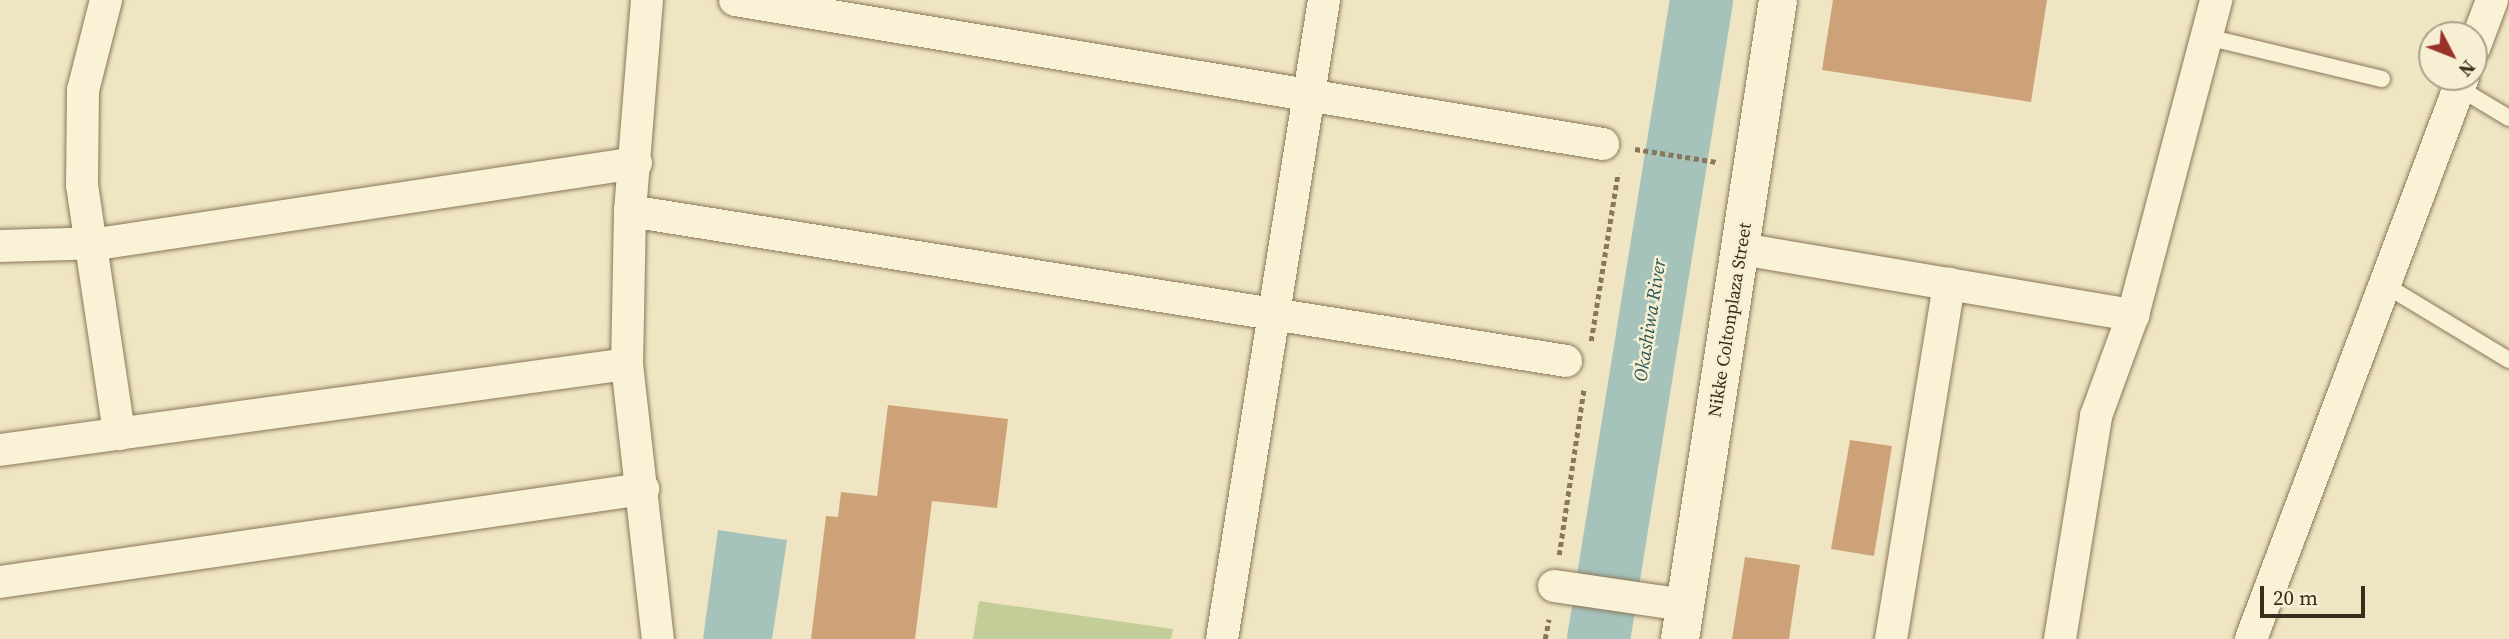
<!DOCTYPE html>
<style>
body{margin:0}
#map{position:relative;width:2509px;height:639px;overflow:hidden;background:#efe5c3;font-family:"Source Serif 4",serif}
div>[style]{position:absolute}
.green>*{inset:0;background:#c3cd97}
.water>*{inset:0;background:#a5c2bb}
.river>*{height:63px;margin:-31.5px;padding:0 31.5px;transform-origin:31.5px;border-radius:31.5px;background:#a5c2bb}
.building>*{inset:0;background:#cda279}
.path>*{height:4.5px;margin-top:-2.25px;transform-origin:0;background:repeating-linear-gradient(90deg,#89775a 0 5px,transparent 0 8.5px)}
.roads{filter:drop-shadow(0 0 2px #89775a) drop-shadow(0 0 2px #89775a)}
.lane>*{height:16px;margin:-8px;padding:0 8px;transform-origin:8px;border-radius:8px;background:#f9f2d7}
.street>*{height:32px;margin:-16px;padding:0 16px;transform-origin:16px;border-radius:16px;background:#f9f2d7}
.secondary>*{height:38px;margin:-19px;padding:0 19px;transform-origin:19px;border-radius:19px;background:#f9f2d7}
span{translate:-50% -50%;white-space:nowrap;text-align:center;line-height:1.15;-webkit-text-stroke:5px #f6efd3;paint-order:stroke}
.street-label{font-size:18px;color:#392d1e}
.water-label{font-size:19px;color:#2d5859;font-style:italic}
.north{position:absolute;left:2418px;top:21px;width:70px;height:70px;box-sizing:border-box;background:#f6efd3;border:2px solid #aaa18b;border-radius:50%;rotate:132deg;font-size:19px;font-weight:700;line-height:28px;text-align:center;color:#392d1e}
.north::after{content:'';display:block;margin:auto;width:24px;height:32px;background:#993129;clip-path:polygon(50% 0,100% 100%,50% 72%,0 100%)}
.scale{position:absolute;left:2260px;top:586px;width:105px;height:32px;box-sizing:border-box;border:4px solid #392d1e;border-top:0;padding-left:9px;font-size:21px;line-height:24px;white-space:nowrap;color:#392d1e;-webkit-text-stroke:5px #f6efd3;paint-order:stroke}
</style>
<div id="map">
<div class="green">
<div style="clip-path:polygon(979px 601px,1173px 629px,1171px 639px,973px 639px)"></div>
</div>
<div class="water">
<div style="clip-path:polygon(718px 530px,787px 540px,772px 639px,703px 639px)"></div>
</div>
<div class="river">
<div style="left:1598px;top:639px;width:647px;rotate:-80.84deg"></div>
</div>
<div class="building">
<div style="clip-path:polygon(1833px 0,2047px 0,2031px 102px,1822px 70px)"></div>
<div style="clip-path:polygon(888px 405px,1008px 419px,997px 508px,932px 501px,915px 639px,811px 639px,826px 516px,838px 517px,841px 492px,877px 496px)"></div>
<div style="clip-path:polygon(1850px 440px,1892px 446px,1874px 556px,1831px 549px)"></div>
<div style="clip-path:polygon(1745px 557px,1800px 565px,1789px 639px,1732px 639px)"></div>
</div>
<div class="path">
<div style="left:1635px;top:149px;width:83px;rotate:9deg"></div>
<div style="left:1591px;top:341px;width:170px;rotate:-80.9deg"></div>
<div style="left:1559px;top:555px;width:170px;rotate:-81.5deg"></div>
<div style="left:1545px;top:639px;width:20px;rotate:-79deg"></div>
</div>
<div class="roads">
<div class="lane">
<div style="left:2207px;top:37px;width:180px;rotate:13.5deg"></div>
<div style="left:2459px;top:88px;width:58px;rotate:31deg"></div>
<div style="left:2385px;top:285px;width:145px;rotate:31.2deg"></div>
</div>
<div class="street">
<div style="left:106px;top:0;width:93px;rotate:104.3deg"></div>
<div style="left:83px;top:90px;width:95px;rotate:90.6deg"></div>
<div style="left:82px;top:185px;width:252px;rotate:81.5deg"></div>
<div style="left:647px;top:0;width:212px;rotate:94.6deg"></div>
<div style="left:630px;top:211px;width:153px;rotate:91.1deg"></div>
<div style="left:627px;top:364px;width:277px;rotate:83.6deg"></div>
<div style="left:735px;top:0;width:880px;rotate:9.42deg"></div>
<div style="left:2474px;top:48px;width:51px;rotate:-69.4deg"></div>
<div style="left:630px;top:211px;width:948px;rotate:9.1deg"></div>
<div style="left:0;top:246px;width:104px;rotate:-1.7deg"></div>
<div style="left:104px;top:243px;width:538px;rotate:-8.55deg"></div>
<div style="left:1741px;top:249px;width:398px;rotate:9.6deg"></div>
<div style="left:0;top:450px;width:633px;rotate:-7.81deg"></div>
<div style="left:0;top:582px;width:650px;rotate:-8.23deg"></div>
<div style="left:1554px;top:586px;width:132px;rotate:8.3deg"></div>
<div style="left:1222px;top:639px;width:647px;rotate:-80.93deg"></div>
<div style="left:1891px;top:639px;width:360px;rotate:-80.7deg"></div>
<div style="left:2060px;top:639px;width:226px;rotate:-80.8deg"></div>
<div style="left:2096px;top:416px;width:108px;rotate:-69.9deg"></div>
<div style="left:2133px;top:315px;width:326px;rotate:-75.2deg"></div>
<div style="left:2251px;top:639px;width:601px;rotate:-69.33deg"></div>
</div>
<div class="secondary">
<div style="left:1680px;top:639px;width:646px;rotate:-81.28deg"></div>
</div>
</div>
<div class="street-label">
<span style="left:1730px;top:320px;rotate:-81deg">Nikke Coltonplaza Street</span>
</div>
<div class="water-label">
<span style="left:1650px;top:320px;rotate:-81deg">Okashiwa River</span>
</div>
<div class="north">N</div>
<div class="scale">20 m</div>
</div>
